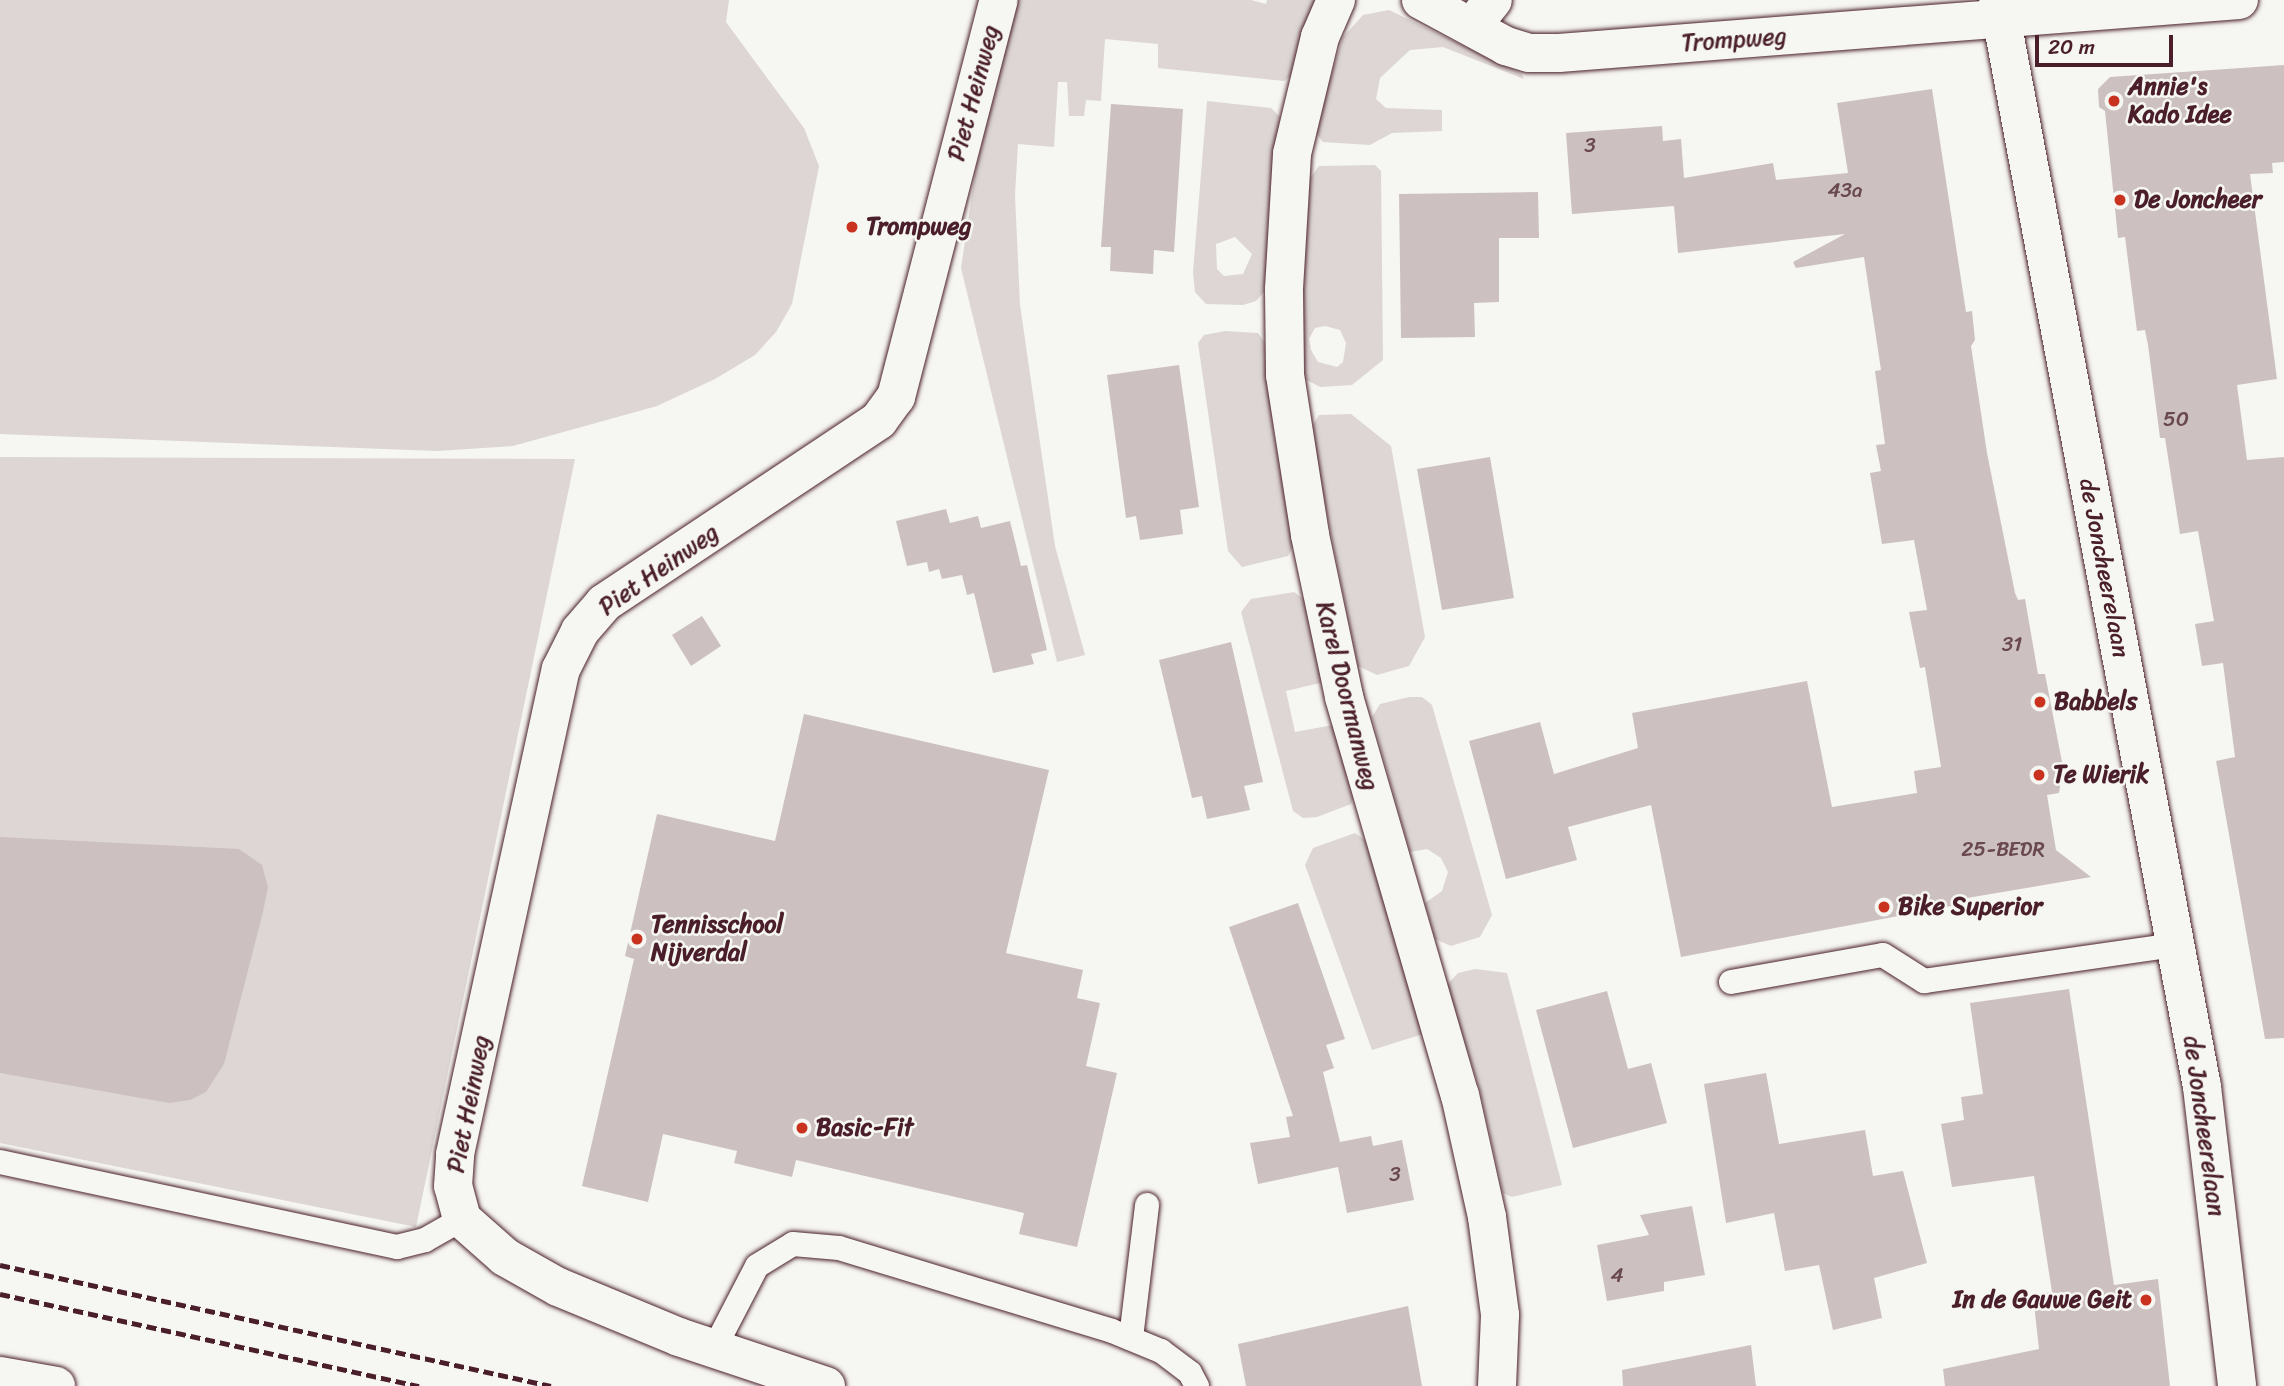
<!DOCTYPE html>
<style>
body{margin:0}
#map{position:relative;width:2284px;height:1386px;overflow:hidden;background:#f6f6f2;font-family:Sriracha,sans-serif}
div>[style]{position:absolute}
.green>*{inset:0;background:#ddd6d5}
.building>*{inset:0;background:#ccc1c0}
.roads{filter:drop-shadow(0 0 2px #4a1f2b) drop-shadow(0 0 2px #4a1f2b)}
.lane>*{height:24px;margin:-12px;padding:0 12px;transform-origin:12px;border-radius:12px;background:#f6f6f2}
.street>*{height:38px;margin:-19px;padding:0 19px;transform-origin:19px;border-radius:19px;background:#f6f6f2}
.secondary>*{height:38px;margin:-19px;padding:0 19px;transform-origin:19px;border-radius:19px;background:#f6f6f2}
.primary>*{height:38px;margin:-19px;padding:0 19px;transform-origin:19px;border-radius:19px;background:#f6f6f2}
.rail>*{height:5px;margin-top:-2.5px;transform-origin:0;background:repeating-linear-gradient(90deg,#4a1f2b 0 10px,transparent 0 15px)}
.dots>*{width:19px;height:19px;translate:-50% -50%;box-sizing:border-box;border:4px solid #f6f6f2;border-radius:50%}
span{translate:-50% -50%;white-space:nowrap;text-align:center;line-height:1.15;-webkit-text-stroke:5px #f6f6f2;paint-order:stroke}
.number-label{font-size:21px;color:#6a4850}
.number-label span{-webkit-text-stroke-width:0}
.street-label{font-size:24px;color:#4a1f2b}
.poi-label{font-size:24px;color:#4a1f2b;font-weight:700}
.left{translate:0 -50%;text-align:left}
.right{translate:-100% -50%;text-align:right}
.scale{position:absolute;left:2035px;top:35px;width:138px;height:32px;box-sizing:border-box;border:4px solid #4a1f2b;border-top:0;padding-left:9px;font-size:21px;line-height:24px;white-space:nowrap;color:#4a1f2b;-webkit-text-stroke:5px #f6f6f2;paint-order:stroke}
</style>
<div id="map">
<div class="green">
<div style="clip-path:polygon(0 0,729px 0,726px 22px,804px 128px,819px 166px,792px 304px,776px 332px,755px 355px,715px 379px,657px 406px,513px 446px,437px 451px,0 434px)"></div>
<div style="clip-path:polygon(1018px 0,1251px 0,1266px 4px,1267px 0,1317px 0,1291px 76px,1284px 81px,1158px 68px,1158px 44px,1105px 39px,1101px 101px,1086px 100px,1084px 116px,1069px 116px,1067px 82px,1058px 82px,1054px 147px,1018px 144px,1015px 195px,1020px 305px,1055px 546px,1085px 655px,1057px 662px,961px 268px,977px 161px)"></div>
<div style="clip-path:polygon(1389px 10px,1522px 74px,1524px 79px,1443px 47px,1410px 50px,1380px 78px,1376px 99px,1386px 108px,1442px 110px,1442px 131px,1392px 133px,1370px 145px,1323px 142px,1314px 130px,1343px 37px,1363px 15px)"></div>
<div style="clip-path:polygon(evenodd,1207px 101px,1271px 108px,1280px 117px,1264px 292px,1256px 301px,1243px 305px,1206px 304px,1195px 292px,1193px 272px,1207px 101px,1235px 237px,1252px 254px,1243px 274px,1224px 276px,1217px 269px,1216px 244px,1235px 237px)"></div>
<div style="clip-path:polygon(evenodd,1375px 165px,1381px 171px,1383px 360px,1352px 385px,1320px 387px,1305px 379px,1302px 317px,1310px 178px,1319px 166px,1375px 165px,1325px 326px,1340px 330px,1346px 343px,1343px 362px,1337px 367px,1318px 362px,1311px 350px,1309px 339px,1315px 328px,1325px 326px)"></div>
<div style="clip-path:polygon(1225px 331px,1258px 333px,1265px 343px,1274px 435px,1295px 543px,1288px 556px,1242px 567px,1228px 551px,1198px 343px,1204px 335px)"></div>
<div style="clip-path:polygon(1351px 414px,1391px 446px,1425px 637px,1409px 666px,1377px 675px,1358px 666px,1310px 430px,1319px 415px)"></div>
<div style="clip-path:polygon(0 457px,575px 459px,416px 1227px,0 1143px)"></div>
<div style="clip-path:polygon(1294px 592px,1306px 601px,1324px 682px,1286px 691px,1295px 732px,1333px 725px,1355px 793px,1351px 804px,1317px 817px,1303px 818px,1293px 811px,1241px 612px,1251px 599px)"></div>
<div style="clip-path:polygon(1409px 697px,1422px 697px,1432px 705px,1492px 915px,1480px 937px,1451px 946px,1435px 939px,1425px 903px,1442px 891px,1448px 872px,1441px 858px,1427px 849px,1410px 852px,1372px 717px,1380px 704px)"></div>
<div style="clip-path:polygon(1355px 833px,1369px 843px,1423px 1034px,1372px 1050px,1305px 865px,1313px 848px)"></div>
<div style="clip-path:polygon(1475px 969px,1507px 973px,1562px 1185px,1512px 1197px,1503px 1193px,1480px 1090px,1447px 985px,1458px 973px)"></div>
</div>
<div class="building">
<div style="clip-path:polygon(2284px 65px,2284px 162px,2272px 163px,2273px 173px,2250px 174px,2277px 379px,2237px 385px,2247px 460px,2284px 457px,2284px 1038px,2265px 1039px,2216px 761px,2235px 757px,2223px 663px,2202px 666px,2195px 624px,2214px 621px,2198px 531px,2180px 534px,2165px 438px,2160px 438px,2148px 345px,2145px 330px,2137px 331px,2125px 237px,2118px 238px,2105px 111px,2099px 107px,2098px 89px,2110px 77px)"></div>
<div style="clip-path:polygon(1932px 89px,1966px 312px,1972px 311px,1975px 340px,1971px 346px,1987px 453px,2015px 593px,2018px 600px,2025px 599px,2038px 674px,2045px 674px,2063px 767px,2059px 793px,2047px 795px,2056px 850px,2091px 877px,1961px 899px,1962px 904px,1681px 957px,1651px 805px,1568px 827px,1577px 860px,1506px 879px,1469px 741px,1540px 722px,1554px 774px,1638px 748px,1632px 713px,1807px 681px,1832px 807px,1917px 793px,1914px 771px,1941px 767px,1925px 667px,1920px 668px,1909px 612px,1927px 610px,1914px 540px,1882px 544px,1870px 473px,1881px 471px,1876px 445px,1885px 444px,1875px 371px,1881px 370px,1864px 257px,1796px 268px,1793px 262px,1845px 234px,1678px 253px,1674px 206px,1572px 214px,1566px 133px,1662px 126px,1663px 141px,1681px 139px,1684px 178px,1773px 163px,1776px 180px,1848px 173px,1837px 103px)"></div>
<div style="clip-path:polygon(1111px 104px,1183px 109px,1174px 252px,1154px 250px,1153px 274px,1110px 271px,1111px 247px,1101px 247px)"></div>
<div style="clip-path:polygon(1538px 192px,1539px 238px,1499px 238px,1499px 302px,1474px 303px,1475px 337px,1401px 338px,1399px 194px)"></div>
<div style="clip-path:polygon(1179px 365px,1199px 507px,1180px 510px,1183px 534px,1140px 540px,1136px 516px,1126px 518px,1107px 375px)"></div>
<div style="clip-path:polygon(1490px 457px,1514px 598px,1442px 610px,1417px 469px)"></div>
<div style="clip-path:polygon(946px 509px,950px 523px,978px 516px,981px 528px,1010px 521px,1021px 566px,1027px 565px,1047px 650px,1031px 654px,1034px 664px,993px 673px,974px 593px,967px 595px,962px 575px,942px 579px,939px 569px,929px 572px,927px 562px,907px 566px,896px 521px)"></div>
<div style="clip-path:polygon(702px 616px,721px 646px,691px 666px,672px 635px)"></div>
<div style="clip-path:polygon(1231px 642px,1263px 782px,1244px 786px,1250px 810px,1207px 819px,1202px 796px,1192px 798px,1159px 660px)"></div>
<div style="clip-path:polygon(804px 714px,1049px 770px,1006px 953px,1083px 970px,1077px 998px,1100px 1003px,1086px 1066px,1117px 1073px,1077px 1247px,1019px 1234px,1024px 1213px,796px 1160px,792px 1177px,734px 1163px,737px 1151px,663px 1134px,648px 1202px,582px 1186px,634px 959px,625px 956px,657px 814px,775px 841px)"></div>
<div style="clip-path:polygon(0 837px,239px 849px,262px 865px,268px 887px,263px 912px,224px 1064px,206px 1092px,190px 1100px,169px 1103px,0 1073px)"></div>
<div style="clip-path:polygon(1298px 903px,1345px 1039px,1326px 1045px,1334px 1068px,1323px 1072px,1340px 1142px,1371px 1136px,1373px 1146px,1402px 1140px,1414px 1200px,1347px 1213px,1338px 1167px,1258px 1184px,1250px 1143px,1290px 1137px,1286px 1117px,1293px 1116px,1229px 927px)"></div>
<div style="clip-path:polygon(2069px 989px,2114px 1285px,2158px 1279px,2170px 1386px,1945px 1386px,1943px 1369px,2039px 1349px,2033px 1295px,2052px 1292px,2034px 1176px,1952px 1187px,1941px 1124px,1964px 1120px,1961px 1097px,1983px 1094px,1970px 1003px)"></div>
<div style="clip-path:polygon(1607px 991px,1628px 1069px,1651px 1063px,1667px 1123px,1573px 1148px,1536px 1010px)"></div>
<div style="clip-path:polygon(1766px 1073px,1779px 1144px,1865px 1130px,1873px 1176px,1903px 1171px,1927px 1263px,1874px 1278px,1882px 1318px,1833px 1330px,1819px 1265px,1785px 1271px,1774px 1213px,1726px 1223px,1704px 1084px)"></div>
<div style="clip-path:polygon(1692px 1206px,1705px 1275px,1664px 1282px,1664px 1291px,1607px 1301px,1597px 1245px,1649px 1235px,1640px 1215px)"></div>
<div style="clip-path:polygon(1408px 1306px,1422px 1386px,1246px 1386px,1238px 1344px)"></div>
<div style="clip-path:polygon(1751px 1345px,1756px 1386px,1623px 1386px,1622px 1370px)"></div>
</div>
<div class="roads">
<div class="lane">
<div style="left:1731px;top:982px;width:154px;rotate:-10.1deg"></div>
<div style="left:1883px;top:955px;width:49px;rotate:32.4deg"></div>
<div style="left:1924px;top:981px;width:254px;rotate:-8.2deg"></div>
<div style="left:0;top:1162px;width:406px;rotate:12.1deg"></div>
<div style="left:397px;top:1247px;width:29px;rotate:-14deg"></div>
<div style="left:425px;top:1240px;width:43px;rotate:-29.6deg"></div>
<div style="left:1131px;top:1338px;width:134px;rotate:-83.1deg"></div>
<div style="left:714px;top:1349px;width:93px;rotate:-62.6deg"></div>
<div style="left:757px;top:1266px;width:42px;rotate:-31.4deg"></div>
<div style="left:793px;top:1244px;width:46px;rotate:5deg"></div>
<div style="left:839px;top:1248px;width:285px;rotate:16.9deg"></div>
<div style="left:1112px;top:1331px;width:53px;rotate:22.2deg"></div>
<div style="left:1161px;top:1351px;width:36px;rotate:37deg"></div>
<div style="left:1190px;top:1373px;width:15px;rotate:62deg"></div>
</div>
<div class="street">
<div style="left:1336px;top:0;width:40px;rotate:113.4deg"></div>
<div style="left:1320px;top:37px;width:120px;rotate:103.5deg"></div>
<div style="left:1292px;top:154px;width:136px;rotate:93.4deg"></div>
<div style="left:1284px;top:290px;width:85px;rotate:89.3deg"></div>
<div style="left:1285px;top:375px;width:162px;rotate:81.1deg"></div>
<div style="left:1310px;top:535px;width:166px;rotate:78.1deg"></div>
<div style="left:1344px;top:697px;width:415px;rotate:73.8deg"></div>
<div style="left:1460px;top:1095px;width:125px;rotate:77.5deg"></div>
<div style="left:1487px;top:1217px;width:99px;rotate:82.4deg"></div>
<div style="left:1500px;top:1315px;width:71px;rotate:92.4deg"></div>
<div style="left:1421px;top:0;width:97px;rotate:28.4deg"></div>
<div style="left:1506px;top:46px;width:24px;rotate:17deg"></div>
<div style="left:1529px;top:53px;width:30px"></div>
<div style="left:1559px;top:53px;width:682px;rotate:-4.46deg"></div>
<div style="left:1472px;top:26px;width:33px;rotate:-51deg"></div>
<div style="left:826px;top:1386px;width:155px;rotate:-161.6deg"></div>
<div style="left:679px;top:1337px;width:131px;rotate:-157.5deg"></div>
<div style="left:558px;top:1287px;width:61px;rotate:-150.5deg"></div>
<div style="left:505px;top:1257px;width:57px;rotate:-138.5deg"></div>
<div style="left:462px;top:1219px;width:34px;rotate:-105deg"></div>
<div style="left:453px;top:1186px;width:32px;rotate:-86deg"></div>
<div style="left:455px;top:1154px;width:496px;rotate:-77.7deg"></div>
<div style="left:561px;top:669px;width:42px;rotate:-63.4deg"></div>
<div style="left:580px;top:631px;width:37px;rotate:-49deg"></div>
<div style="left:604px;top:603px;width:330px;rotate:-33.6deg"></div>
<div style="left:879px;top:420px;width:29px;rotate:-54deg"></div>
<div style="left:896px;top:397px;width:410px;rotate:-75.5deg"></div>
</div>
<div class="secondary">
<div style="left:1998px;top:0;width:1106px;rotate:79.37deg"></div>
<div style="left:2202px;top:1087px;width:301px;rotate:83.3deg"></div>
</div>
<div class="primary">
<div style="left:0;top:1376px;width:57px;rotate:10.1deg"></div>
</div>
</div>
<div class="rail">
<div style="left:0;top:1265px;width:564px;rotate:12.39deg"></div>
<div style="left:0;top:1294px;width:429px;rotate:12.4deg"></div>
</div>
<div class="dots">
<div style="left:2114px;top:101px;background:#c8321e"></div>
<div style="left:2120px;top:200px;background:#c8321e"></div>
<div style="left:852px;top:227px;background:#c8321e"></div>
<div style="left:2040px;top:702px;background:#c8321e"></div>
<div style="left:2039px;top:775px;background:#c8321e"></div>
<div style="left:1884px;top:907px;background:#c8321e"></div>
<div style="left:637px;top:939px;background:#c8321e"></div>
<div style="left:802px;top:1128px;background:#c8321e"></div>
<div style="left:2146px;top:1300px;background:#c8321e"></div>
</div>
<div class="number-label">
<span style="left:1590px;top:145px">3</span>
<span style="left:1845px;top:190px">43a</span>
<span style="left:2176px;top:419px">50</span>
<span style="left:2012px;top:644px">31</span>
<span style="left:2003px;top:849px">25-BEDR</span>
<span style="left:1395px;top:1174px">3</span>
<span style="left:1617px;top:1275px">4</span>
</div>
<div class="street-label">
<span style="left:1734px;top:40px;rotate:-4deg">Trompweg</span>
<span style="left:974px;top:93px;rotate:-75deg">Piet Heinweg</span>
<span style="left:2104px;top:568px;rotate:79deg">de Joncheerelaan</span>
<span style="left:659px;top:570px;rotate:-35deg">Piet Heinweg</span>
<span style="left:1347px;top:696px;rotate:76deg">Karel Doormanweg</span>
<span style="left:469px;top:1104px;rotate:-79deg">Piet Heinweg</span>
<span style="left:2204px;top:1126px;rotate:82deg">de Joncheerelaan</span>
</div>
<div class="poi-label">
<span class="left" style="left:2128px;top:101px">Annie's<br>Kado Idee</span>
<span class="left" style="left:2134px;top:200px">De Joncheer</span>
<span class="left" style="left:866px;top:227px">Trompweg</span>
<span class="left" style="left:2054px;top:702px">Babbels</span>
<span class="left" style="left:2053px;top:775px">Te Wierik</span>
<span class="left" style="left:1898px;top:907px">Bike Superior</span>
<span class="left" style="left:651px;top:939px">Tennisschool<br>Nijverdal</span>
<span class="left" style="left:816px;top:1128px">Basic-Fit</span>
<span class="right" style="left:2132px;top:1300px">In de Gauwe Geit</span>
</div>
<div class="scale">20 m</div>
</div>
